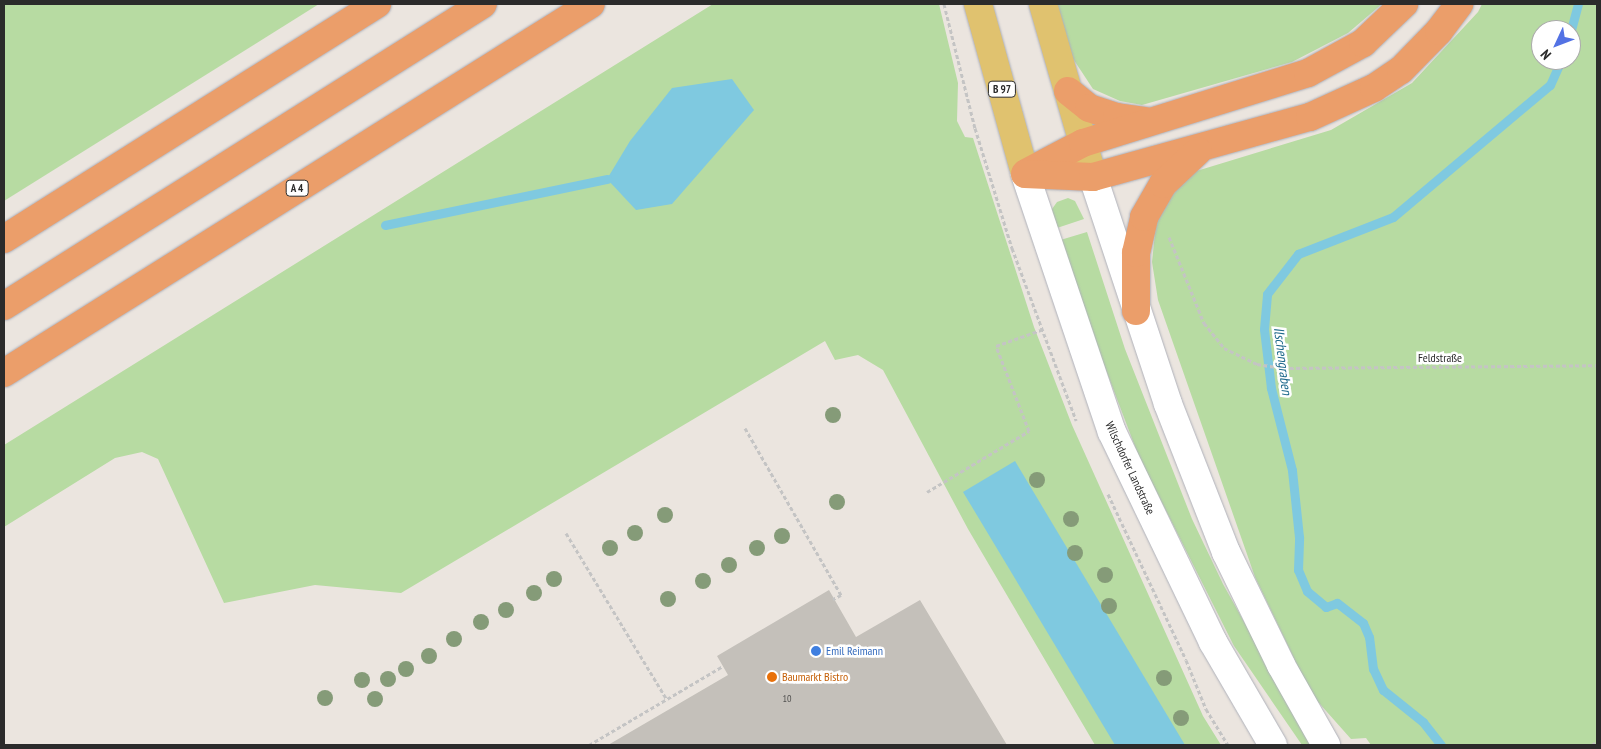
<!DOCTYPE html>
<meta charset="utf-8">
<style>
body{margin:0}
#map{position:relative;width:1601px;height:749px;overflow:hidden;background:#ebe5df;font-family:"PT Sans Narrow",sans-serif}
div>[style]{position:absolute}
.green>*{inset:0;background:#b7dba2}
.water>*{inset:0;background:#7fc9e0}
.stream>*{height:9px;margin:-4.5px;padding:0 4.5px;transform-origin:4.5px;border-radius:4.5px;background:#7fc9e0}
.building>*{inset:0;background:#c4c0ba}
.path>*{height:3px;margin-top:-1.5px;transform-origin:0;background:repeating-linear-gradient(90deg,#c4c4c4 0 4px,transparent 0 6.5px)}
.roads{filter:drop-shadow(0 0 1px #afb1ba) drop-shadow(0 0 1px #afb1ba)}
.secondary>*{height:28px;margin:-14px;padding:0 14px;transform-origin:14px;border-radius:14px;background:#fff}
.primary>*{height:28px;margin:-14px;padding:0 14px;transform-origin:14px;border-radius:14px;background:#e0c26f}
.motorway>*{height:28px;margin:-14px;padding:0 14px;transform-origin:14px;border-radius:14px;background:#eb9e6a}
.trees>*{width:16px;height:16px;margin:-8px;border-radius:50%;background:#859b78}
.dots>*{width:14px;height:14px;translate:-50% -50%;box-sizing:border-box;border:2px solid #fff;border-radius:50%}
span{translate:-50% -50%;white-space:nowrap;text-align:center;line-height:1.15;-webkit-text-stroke:5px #fff;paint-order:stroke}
.number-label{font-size:10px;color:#51504f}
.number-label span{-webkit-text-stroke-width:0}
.shield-label span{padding:1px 4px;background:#fff;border:1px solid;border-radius:4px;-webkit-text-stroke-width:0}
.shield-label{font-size:11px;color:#2b2b2b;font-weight:700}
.street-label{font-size:12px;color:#2b2b2b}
.shop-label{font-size:12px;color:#366cbe}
.left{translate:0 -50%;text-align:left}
.food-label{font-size:12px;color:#c56008}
.water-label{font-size:14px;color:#1e698c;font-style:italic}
.frame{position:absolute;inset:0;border:5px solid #2b2b2b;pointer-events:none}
.north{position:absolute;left:1531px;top:20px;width:50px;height:50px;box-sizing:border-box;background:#fff;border:1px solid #aaa;border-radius:50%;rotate:227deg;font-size:14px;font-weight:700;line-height:20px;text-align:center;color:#2b2b2b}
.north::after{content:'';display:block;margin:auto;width:18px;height:22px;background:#5372e4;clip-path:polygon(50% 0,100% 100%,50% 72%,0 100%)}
</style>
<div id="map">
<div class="green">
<div style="clip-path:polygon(4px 4px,319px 4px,4px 201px)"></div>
<div style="clip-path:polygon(713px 4px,939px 4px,958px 83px,957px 121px,965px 137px,973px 138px,1034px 327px,1072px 425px,1203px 716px,1221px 745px,1095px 745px,968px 529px,883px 370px,858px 355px,835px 360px,825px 341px,401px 593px,315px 585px,224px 603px,158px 459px,142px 452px,115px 458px,4px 527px,4px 445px)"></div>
<div style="clip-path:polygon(1057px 4px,1382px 4px,1348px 33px,1292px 62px,1142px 105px,1120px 101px,1093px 89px,1068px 51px)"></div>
<div style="clip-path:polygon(evenodd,1482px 4px,1597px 4px,1597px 745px,1371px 745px,1366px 738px,1351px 739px,1311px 694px,1255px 577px,1158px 300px,1152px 262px,1157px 214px,1190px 173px,1331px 130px,1412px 83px,1478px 12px,1482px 4px,1541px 30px,1571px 30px,1571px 60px,1541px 60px,1541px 30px)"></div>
<div style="clip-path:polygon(1068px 198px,1075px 201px,1084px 219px,1054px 229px,1052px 209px,1057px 202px)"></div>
<div style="clip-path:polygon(1087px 232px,1125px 349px,1192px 519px,1223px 584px,1313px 745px,1302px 745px,1234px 646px,1139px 457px,1057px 241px)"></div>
</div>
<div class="water">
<div style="clip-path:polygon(732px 79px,754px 110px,672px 204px,636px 210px,607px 179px,630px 141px,672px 88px)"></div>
<div style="clip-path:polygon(1015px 461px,1185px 745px,1115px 745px,963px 492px)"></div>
</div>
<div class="stream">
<div style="left:1571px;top:30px;width:27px;rotate:-75deg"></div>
<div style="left:385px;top:225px;width:227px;rotate:-11.7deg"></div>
<div style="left:1441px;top:745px;width:29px;rotate:-128deg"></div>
<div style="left:1423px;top:722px;width:51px;rotate:-141.3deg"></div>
<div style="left:1383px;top:690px;width:23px;rotate:-115deg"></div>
<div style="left:1373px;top:669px;width:32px;rotate:-97deg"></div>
<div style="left:1369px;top:637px;width:15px;rotate:-113deg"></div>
<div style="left:1363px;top:623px;width:33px;rotate:-142deg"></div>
<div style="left:1337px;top:603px;width:12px;rotate:160deg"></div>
<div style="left:1326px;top:607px;width:25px;rotate:-140deg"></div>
<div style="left:1307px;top:591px;width:23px;rotate:-113deg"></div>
<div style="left:1298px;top:570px;width:33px;rotate:-88deg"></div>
<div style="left:1299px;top:537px;width:67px;rotate:-96deg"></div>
<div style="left:1292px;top:470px;width:85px;rotate:-104.4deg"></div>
<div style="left:1271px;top:388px;width:59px;rotate:-96.8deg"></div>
<div style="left:1264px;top:329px;width:35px;rotate:-85deg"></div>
<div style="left:1267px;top:294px;width:51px;rotate:-52.2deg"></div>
<div style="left:1298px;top:254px;width:102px;rotate:-21.3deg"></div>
<div style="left:1393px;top:217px;width:205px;rotate:-40.1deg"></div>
<div style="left:1550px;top:85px;width:27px;rotate:-66deg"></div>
</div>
<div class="building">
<div style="clip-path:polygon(829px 590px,856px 637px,920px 600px,1007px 745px,608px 745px,728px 675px,717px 656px)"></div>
</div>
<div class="path">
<div style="left:944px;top:4px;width:128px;rotate:76deg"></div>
<div style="left:975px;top:128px;width:126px;rotate:72.9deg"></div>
<div style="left:1012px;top:248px;width:184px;rotate:69.6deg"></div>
<div style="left:1169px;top:237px;width:93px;rotate:67.9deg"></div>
<div style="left:1204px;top:323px;width:32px;rotate:51deg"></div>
<div style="left:1224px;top:348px;width:37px;rotate:26deg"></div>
<div style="left:1257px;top:364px;width:26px;rotate:9deg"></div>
<div style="left:1283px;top:368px;width:314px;rotate:-0.5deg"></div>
<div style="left:745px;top:428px;width:193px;rotate:60.1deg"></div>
<div style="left:841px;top:595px;width:9px;rotate:153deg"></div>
<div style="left:927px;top:492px;width:119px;rotate:-30.9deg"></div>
<div style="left:1029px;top:431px;width:91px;rotate:-111.2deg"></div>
<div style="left:996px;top:346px;width:48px;rotate:-19.6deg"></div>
<div style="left:1108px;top:494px;width:183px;rotate:64.8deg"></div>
<div style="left:1186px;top:660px;width:53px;rotate:67.8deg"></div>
<div style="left:1206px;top:709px;width:42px;rotate:58.6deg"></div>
<div style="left:566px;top:533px;width:195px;rotate:58.8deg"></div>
<div style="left:589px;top:745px;width:156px;rotate:-30.5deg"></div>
<div style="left:1592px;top:745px;width:6px;rotate:-31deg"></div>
</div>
<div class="roads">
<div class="secondary">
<div style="left:1025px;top:174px;width:272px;rotate:71.4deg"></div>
<div style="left:1112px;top:432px;width:233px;rotate:64.3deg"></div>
<div style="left:1213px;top:642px;width:119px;rotate:59.8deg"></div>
<div style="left:1093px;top:177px;width:239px;rotate:71.7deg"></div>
<div style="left:1168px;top:404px;width:159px;rotate:68.6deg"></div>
<div style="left:1226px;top:552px;width:126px;rotate:64deg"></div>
<div style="left:1281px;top:665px;width:92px;rotate:60.6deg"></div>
</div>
<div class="primary">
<div style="left:978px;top:4px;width:176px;rotate:74.5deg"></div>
<div style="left:1043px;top:4px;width:180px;rotate:73.9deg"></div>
</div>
<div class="motorway">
<div style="left:1068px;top:91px;width:27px;rotate:39deg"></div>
<div style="left:1089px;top:108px;width:29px;rotate:18deg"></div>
<div style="left:1117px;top:117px;width:29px;rotate:8deg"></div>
<div style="left:1026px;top:173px;width:64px;rotate:-27.8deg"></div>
<div style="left:1083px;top:143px;width:236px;rotate:-17.3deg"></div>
<div style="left:1308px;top:73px;width:63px;rotate:-28.6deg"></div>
<div style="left:1363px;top:43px;width:57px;rotate:-43.6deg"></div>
<div style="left:1025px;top:174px;width:68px;rotate:2.5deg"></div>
<div style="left:1093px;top:177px;width:225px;rotate:-15.5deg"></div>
<div style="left:1310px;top:117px;width:70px;rotate:-24.4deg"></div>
<div style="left:1374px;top:88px;width:32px;rotate:-34deg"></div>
<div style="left:1401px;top:70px;width:54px;rotate:-45.7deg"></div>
<div style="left:1439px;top:31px;width:34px;rotate:-53deg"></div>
<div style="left:4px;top:239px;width:441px;rotate:-32.2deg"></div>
<div style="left:4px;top:306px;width:566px;rotate:-32.23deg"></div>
<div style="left:1136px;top:311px;width:58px;rotate:-90deg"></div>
<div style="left:1136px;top:253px;width:37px;rotate:-77deg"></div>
<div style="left:1144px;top:217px;width:38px;rotate:-60deg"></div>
<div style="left:1163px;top:184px;width:48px;rotate:-43.3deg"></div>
<div style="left:4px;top:373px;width:693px;rotate:-32.15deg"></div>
</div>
</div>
<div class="trees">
<div style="left:833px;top:415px"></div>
<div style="left:1037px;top:480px"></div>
<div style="left:837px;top:502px"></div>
<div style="left:665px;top:515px"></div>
<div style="left:1071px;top:519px"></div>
<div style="left:635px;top:533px"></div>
<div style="left:782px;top:536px"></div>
<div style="left:610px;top:548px"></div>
<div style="left:757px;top:548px"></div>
<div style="left:1075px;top:553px"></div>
<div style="left:729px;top:565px"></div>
<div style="left:1105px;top:575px"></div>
<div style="left:554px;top:579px"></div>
<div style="left:703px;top:581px"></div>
<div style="left:534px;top:593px"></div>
<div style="left:668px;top:599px"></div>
<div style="left:1109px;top:606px"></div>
<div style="left:506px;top:610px"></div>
<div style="left:481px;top:622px"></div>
<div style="left:454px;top:639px"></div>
<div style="left:429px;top:656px"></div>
<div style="left:406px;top:669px"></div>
<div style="left:1164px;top:678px"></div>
<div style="left:388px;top:679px"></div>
<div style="left:362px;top:680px"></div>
<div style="left:325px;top:698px"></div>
<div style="left:375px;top:699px"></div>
<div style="left:1181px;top:718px"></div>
</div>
<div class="dots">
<div style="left:816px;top:651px;background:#3f7fe0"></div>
<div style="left:772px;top:677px;background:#e8710a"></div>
</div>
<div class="number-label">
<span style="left:787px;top:699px">10</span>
</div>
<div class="shield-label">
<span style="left:1002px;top:89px">B 97</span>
<span style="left:297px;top:188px">A 4</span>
</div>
<div class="street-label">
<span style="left:1440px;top:358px">Feldstraße</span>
<span style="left:1130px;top:468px;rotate:65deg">Wilschdorfer Landstraße</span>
</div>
<div class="shop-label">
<span class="left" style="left:826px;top:651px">Emil Reimann</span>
</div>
<div class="food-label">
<span class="left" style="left:782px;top:677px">Baumarkt Bistro</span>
</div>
<div class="water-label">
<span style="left:1283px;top:361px;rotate:83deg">Ilschengraben</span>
</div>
<div class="frame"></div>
<div class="north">N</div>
</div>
